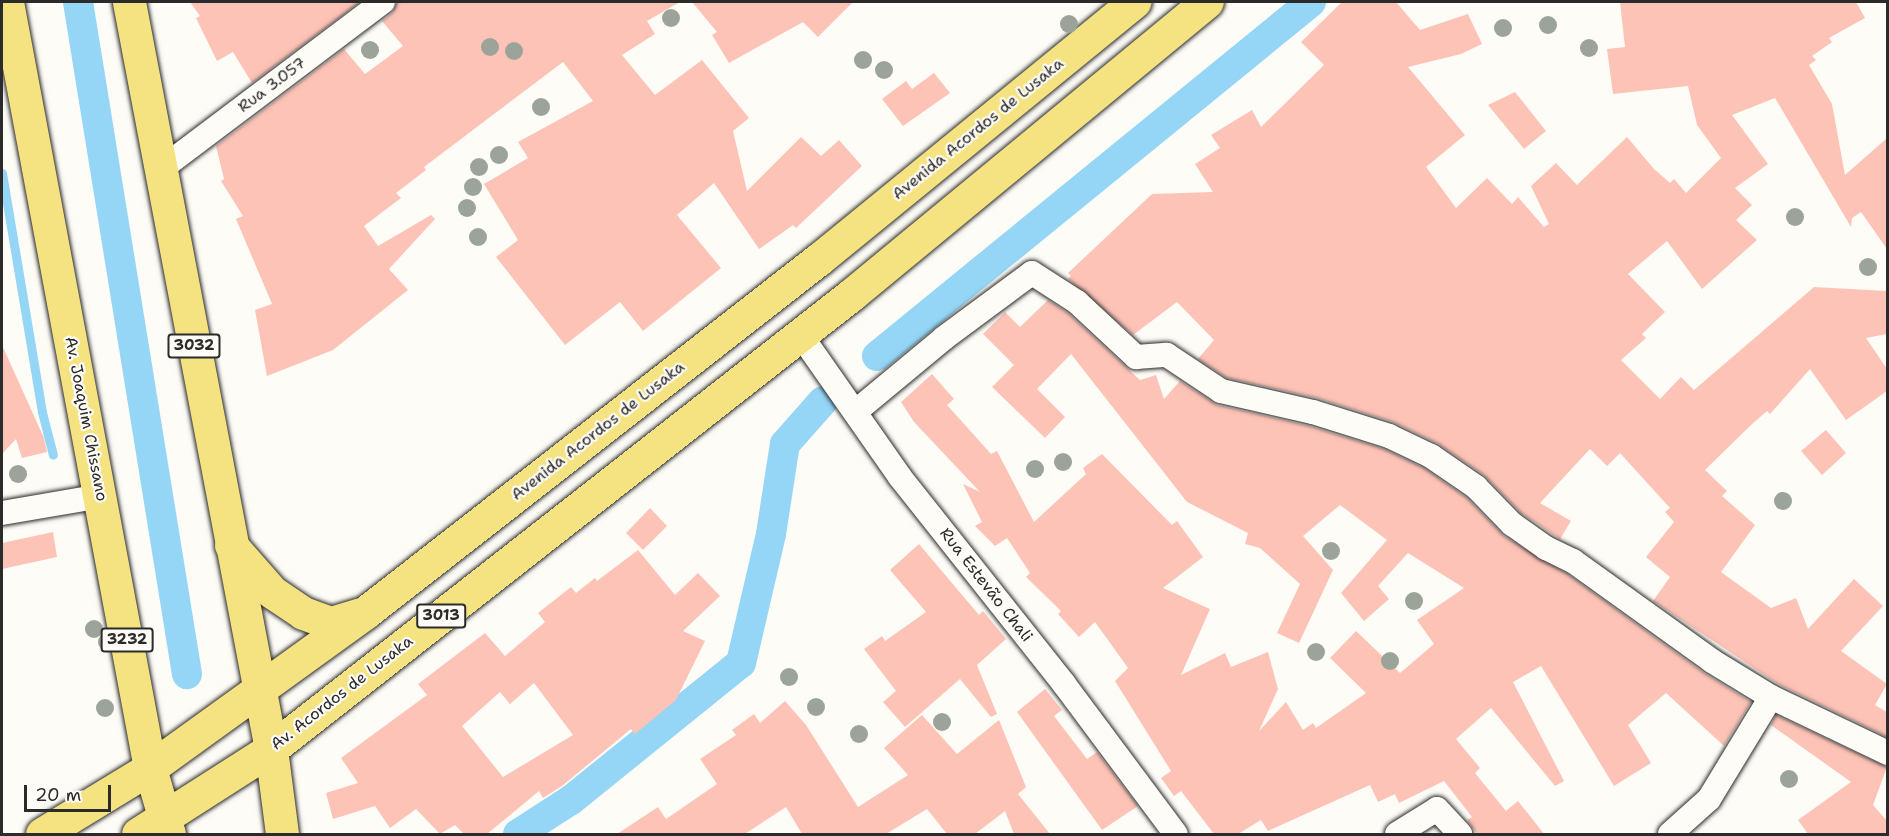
<!DOCTYPE html>
<meta charset="utf-8">
<style>
body{margin:0}
#map{position:relative;width:1889px;height:836px;overflow:hidden;background:#fdfcf7;font-family:"Shantell Sans",sans-serif}
div>[style]{position:absolute}
.stream>*{height:9px;margin:-4.5px;padding:0 4.5px;transform-origin:4.5px;border-radius:4.5px;background:#95d6f7}
.canal>*{height:30px;margin:-15px;padding:0 15px;transform-origin:15px;border-radius:15px;background:#95d6f7}
.building>*{inset:0;background:#fec3b7}
.roads{filter:drop-shadow(0 0 2px #2b2b2b) drop-shadow(0 0 2px #2b2b2b)}
.street>*{height:24px;margin:-12px;padding:0 12px;transform-origin:12px;border-radius:12px;background:#fdfcf7}
.primary>*{height:33px;margin:-16.5px;padding:0 16.5px;transform-origin:16.5px;border-radius:16.5px;background:#f5e382}
.trees>*{width:18px;height:18px;margin:-9px;border-radius:50%;background:#9ca399}
span{translate:-50% -50%;white-space:nowrap;text-align:center;line-height:1.15;-webkit-text-stroke:4.5px #fdfcf7;paint-order:stroke}
.shield-label span{padding:2px 4px;background:#fdfcf7;border:2px solid;border-radius:4px;-webkit-text-stroke-width:0}
.shield-label{font-size:15px;color:#2b2b2b;font-weight:700}
.street-label{font-size:16px;color:#2b2b2b}
.frame{position:absolute;inset:0;border:3px solid #2b2b2b;pointer-events:none}
.scale{position:absolute;left:24px;top:785px;width:87px;height:27px;box-sizing:border-box;border:3px solid #2b2b2b;border-top:0;padding-left:8px;font-size:18px;line-height:21px;white-space:nowrap;color:#2b2b2b;-webkit-text-stroke:4px #fdfcf7;paint-order:stroke}
</style>
<div id="map">
<div class="stream">
<div style="left:2px;top:173px;width:242px;rotate:80.5deg"></div>
<div style="left:42px;top:412px;width:44px;rotate:75.7deg"></div>
</div>
<div class="canal">
<div style="left:78px;top:2px;width:681px;rotate:80.79deg"></div>
<div style="left:877px;top:356px;width:560px;rotate:-39.2deg"></div>
<div style="left:518px;top:834px;width:63px;rotate:-32.7deg"></div>
<div style="left:571px;top:800px;width:218px;rotate:-38.9deg"></div>
<div style="left:741px;top:663px;width:132px;rotate:-76.9deg"></div>
<div style="left:771px;top:534px;width:91px;rotate:-81.2deg"></div>
<div style="left:785px;top:444px;width:57px;rotate:-48.5deg"></div>
</div>
<div class="building">
<div style="clip-path:polygon(190px 2px,360px 2px,252px 83px,233px 52px,217px 61px,196px 18px,200px 16px)"></div>
<div style="clip-path:polygon(397px 2px,680px 2px,647px 21px,655px 34px,622px 55px,655px 95px,702px 60px,749px 118px,733px 131px,747px 191px,801px 137px,821px 156px,839px 140px,862px 166px,796px 228px,793px 225px,759px 249px,714px 183px,677px 215px,721px 268px,643px 331px,620px 302px,565px 345px,496px 257px,518px 240px,484px 184px,528px 158px,518px 142px,593px 101px,563px 62px,424px 167px,426px 170px,396px 193px,401px 198px,364px 226px,378px 246px,431px 215px,435px 219px,389px 269px,408px 290px,333px 350px,267px 376px,255px 310px,272px 304px,236px 219px,243px 216px,221px 181px,224px 179px,216px 146px,344px 49px,365px 74px,403px 46px,382px 21px,392px 13px)"></div>
<div style="clip-path:polygon(692px 2px,853px 2px,818px 37px,803px 22px,729px 63px,712px 35px,717px 32px)"></div>
<div style="clip-path:polygon(1342px 2px,1396px 2px,1420px 30px,1468px 14px,1482px 44px,1461px 54px,1408px 67px,1465px 135px,1426px 167px,1456px 208px,1487px 178px,1512px 204px,1518px 197px,1544px 227px,1549px 224px,1531px 186px,1556px 163px,1577px 185px,1627px 137px,1654px 169px,1670px 183px,1674px 179px,1686px 193px,1721px 158px,1697px 125px,1688px 86px,1613px 94px,1607px 49px,1625px 47px,1620px 2px,1856px 2px,1865px 18px,1829px 38px,1832px 42px,1812px 56px,1816px 60px,1809px 65px,1832px 104px,1845px 175px,1887px 138px,1887px 249px,1861px 212px,1852px 218px,1851px 227px,1775px 98px,1732px 115px,1768px 164px,1735px 188px,1752px 205px,1736px 220px,1757px 240px,1702px 289px,1667px 241px,1628px 274px,1665px 312px,1642px 334px,1646px 338px,1621px 360px,1660px 399px,1681px 377px,1694px 390px,1814px 287px,1887px 291px,1887px 334px,1866px 338px,1887px 369px,1887px 391px,1846px 420px,1810px 369px,1770px 414px,1767px 411px,1751px 425px,1705px 470px,1727px 491px,1722px 496px,1755px 525px,1721px 572px,1771px 608px,1796px 598px,1808px 629px,1854px 579px,1883px 606px,1841px 651px,1887px 684px,1875px 705px,1887px 712px,1887px 737px,1778px 684px,1653px 601px,1670px 577px,1646px 557px,1674px 522px,1665px 512px,1670px 508px,1620px 453px,1607px 466px,1590px 449px,1540px 503px,1571px 521px,1560px 539px,1521px 513px,1484px 475px,1437px 443px,1393px 422px,1317px 398px,1227px 378px,1198px 359px,1214px 340px,1177px 302px,1133px 335px,1068px 279px,1071px 276px,1068px 273px,1152px 194px,1213px 192px,1195px 164px,1220px 148px,1211px 135px,1252px 110px,1261px 127px,1324px 65px,1301px 42px)"></div>
<div style="clip-path:polygon(934px 73px,950px 93px,903px 126px,882px 99px,906px 81px,912px 89px)"></div>
<div style="clip-path:polygon(1515px 92px,1546px 131px,1524px 149px,1488px 105px)"></div>
<div style="clip-path:polygon(1048px 300px,1068px 313px,1140px 380px,1156px 375px,1164px 399px,1180px 381px,1217px 405px,1309px 426px,1384px 449px,1424px 468px,1467px 498px,1504px 536px,1566px 573px,1704px 673px,1751px 702px,1724px 746px,1666px 693px,1628px 725px,1651px 763px,1614px 786px,1541px 666px,1513px 682px,1564px 781px,1555px 786px,1491px 708px,1456px 739px,1480px 768px,1475px 773px,1506px 811px,1518px 801px,1544px 834px,1477px 834px,1467px 820px,1472px 817px,1444px 781px,1399px 803px,1395px 794px,1378px 802px,1370px 785px,1268px 831px,1261px 820px,1238px 834px,1214px 834px,1181px 791px,1174px 796px,1161px 778px,1171px 771px,1115px 681px,1128px 668px,1095px 622px,1079px 637px,1058px 614px,1061px 611px,1026px 577px,1030px 573px,1007px 538px,995px 546px,975px 526px,982px 522px,963px 484px,980px 492px,914px 422px,901px 402px,932px 374px,954px 399px,947px 405px,991px 454px,997px 451px,1034px 522px,1086px 474px,1083px 468px,1102px 454px,1172px 525px,1177px 521px,1203px 557px,1163px 588px,1210px 609px,1181px 675px,1225px 653px,1231px 667px,1268px 652px,1278px 689px,1259px 731px,1286px 702px,1303px 730px,1313px 723px,1316px 728px,1366px 693px,1330px 658px,1356px 631px,1400px 673px,1434px 644px,1417px 620px,1464px 588px,1408px 553px,1378px 586px,1389px 599px,1364px 621px,1341px 593px,1387px 540px,1340px 505px,1303px 536px,1333px 570px,1299px 643px,1277px 633px,1300px 584px,1260px 548px,1245px 544px,1248px 533px,1187px 502px,1071px 354px,1037px 389px,1065px 417px,1045px 438px,992px 387px,1014px 365px,983px 334px,1005px 312px,1020px 327px)"></div>
<div style="clip-path:polygon(2px 345px,44px 438px,47px 452px,22px 458px,16px 439px,2px 454px)"></div>
<div style="clip-path:polygon(1826px 430px,1846px 453px,1822px 475px,1801px 451px)"></div>
<div style="clip-path:polygon(650px 508px,667px 526px,643px 550px,626px 533px)"></div>
<div style="clip-path:polygon(53px 532px,57px 557px,2px 569px,2px 543px)"></div>
<div style="clip-path:polygon(919px 544px,979px 615px,983px 611px,1006px 639px,977px 665px,997px 714px,991px 717px,960px 679px,905px 727px,883px 702px,896px 691px,864px 649px,882px 636px,885px 641px,926px 612px,890px 570px)"></div>
<div style="clip-path:polygon(evenodd,638px 550px,675px 595px,698px 573px,720px 596px,683px 631px,705px 641px,676px 700px,635px 734px,631px 729px,562px 786px,543px 798px,539px 791px,487px 834px,464px 834px,455px 825px,440px 834px,416px 809px,390px 828px,375px 806px,333px 819px,326px 793px,358px 783px,341px 758px,427px 695px,418px 684px,485px 633px,505px 656px,545px 622px,538px 613px,571px 587px,576px 593px,595px 578px,597px 581px,638px 550px,534px 683px,573px 735px,503px 777px,462px 726px,500px 692px,510px 704px,534px 683px)"></div>
<div style="clip-path:polygon(1045px 689px,1062px 710px,1054px 716px,1087px 759px,1097px 752px,1138px 806px,1102px 830px,1017px 712px)"></div>
<div style="clip-path:polygon(785px 701px,806px 725px,858px 807px,908px 775px,884px 748px,922px 715px,957px 754px,999px 720px,1026px 787px,1018px 794px,1050px 834px,1014px 834px,1005px 811px,975px 834px,947px 834px,927px 809px,886px 834px,802px 834px,786px 807px,745px 834px,617px 834px,658px 807px,666px 819px,717px 784px,700px 759px,736px 735px,732px 730px,754px 714px,760px 723px)"></div>
<div style="clip-path:polygon(1776px 715px,1887px 767px,1873px 805px,1887px 821px,1887px 834px,1808px 834px,1798px 820px,1851px 782px,1771px 725px)"></div>
</div>
<div class="roads">
<div class="street">
<div style="left:161px;top:169px;width:278px;rotate:-37deg"></div>
<div style="left:800px;top:334px;width:174px;rotate:55deg"></div>
<div style="left:900px;top:477px;width:264px;rotate:51.6deg"></div>
<div style="left:1064px;top:684px;width:187px;rotate:53.3deg"></div>
<div style="left:855px;top:412px;width:116px;rotate:-39.7deg"></div>
<div style="left:944px;top:338px;width:109px;rotate:-36.5deg"></div>
<div style="left:1032px;top:273px;width:54px;rotate:32.8deg"></div>
<div style="left:1077px;top:302px;width:81px;rotate:43deg"></div>
<div style="left:1136px;top:357px;width:31px;rotate:-4deg"></div>
<div style="left:1167px;top:355px;width:65px;rotate:33.7deg"></div>
<div style="left:1221px;top:391px;width:94px;rotate:12.9deg"></div>
<div style="left:1313px;top:412px;width:80px;rotate:17.5deg"></div>
<div style="left:1389px;top:436px;width:47px;rotate:25.5deg"></div>
<div style="left:1431px;top:456px;width:55px;rotate:34.6deg"></div>
<div style="left:1476px;top:487px;width:52px;rotate:45.8deg"></div>
<div style="left:1512px;top:524px;width:42px;rotate:35.2deg"></div>
<div style="left:1546px;top:548px;width:30px;rotate:26deg"></div>
<div style="left:1573px;top:561px;width:171px;rotate:35.7deg"></div>
<div style="left:1712px;top:661px;width:69px;rotate:31.4deg"></div>
<div style="left:1771px;top:697px;width:130px;rotate:25.6deg"></div>
<div style="left:2px;top:513px;width:100px;rotate:-9.7deg"></div>
<div style="left:1397px;top:834px;width:47px;rotate:-32deg"></div>
<div style="left:1437px;top:809px;width:34px;rotate:47deg"></div>
<div style="left:1670px;top:834px;width:52px;rotate:-41.9deg"></div>
<div style="left:1709px;top:799px;width:119px;rotate:-58.7deg"></div>
</div>
<div class="primary">
<div style="left:7px;top:2px;width:779px;rotate:79.43deg"></div>
<div style="left:150px;top:768px;width:69px;rotate:73.9deg"></div>
<div style="left:129px;top:2px;width:760px;rotate:79.24deg"></div>
<div style="left:271px;top:749px;width:86px;rotate:82.6deg"></div>
<div style="left:231px;top:545px;width:62px;rotate:48.9deg"></div>
<div style="left:272px;top:592px;width:37px;rotate:34deg"></div>
<div style="left:303px;top:613px;width:30px;rotate:20deg"></div>
<div style="left:331px;top:623px;width:30px;rotate:-17deg"></div>
<div style="left:42px;top:834px;width:127px;rotate:-31.4deg"></div>
<div style="left:150px;top:768px;width:266px;rotate:-35.8deg"></div>
<div style="left:366px;top:612px;width:574px;rotate:-37.93deg"></div>
<div style="left:819px;top:259px;width:407px;rotate:-39.2deg"></div>
<div style="left:138px;top:834px;width:158px;rotate:-32.6deg"></div>
<div style="left:271px;top:749px;width:737px;rotate:-38.05deg"></div>
<div style="left:851px;top:295px;width:461px;rotate:-39.5deg"></div>
</div>
</div>
<div class="trees">
<div style="left:671px;top:18px"></div>
<div style="left:1069px;top:24px"></div>
<div style="left:1548px;top:25px"></div>
<div style="left:1503px;top:28px"></div>
<div style="left:490px;top:47px"></div>
<div style="left:1589px;top:48px"></div>
<div style="left:370px;top:50px"></div>
<div style="left:514px;top:51px"></div>
<div style="left:863px;top:60px"></div>
<div style="left:884px;top:70px"></div>
<div style="left:541px;top:107px"></div>
<div style="left:499px;top:155px"></div>
<div style="left:479px;top:167px"></div>
<div style="left:473px;top:187px"></div>
<div style="left:467px;top:208px"></div>
<div style="left:1795px;top:217px"></div>
<div style="left:478px;top:237px"></div>
<div style="left:1868px;top:267px"></div>
<div style="left:1063px;top:462px"></div>
<div style="left:1035px;top:469px"></div>
<div style="left:18px;top:474px"></div>
<div style="left:1783px;top:501px"></div>
<div style="left:1331px;top:551px"></div>
<div style="left:1414px;top:601px"></div>
<div style="left:94px;top:629px"></div>
<div style="left:107px;top:642px"></div>
<div style="left:1316px;top:652px"></div>
<div style="left:1390px;top:661px"></div>
<div style="left:789px;top:677px"></div>
<div style="left:816px;top:707px"></div>
<div style="left:105px;top:708px"></div>
<div style="left:942px;top:722px"></div>
<div style="left:859px;top:734px"></div>
<div style="left:1789px;top:779px"></div>
</div>
<div class="shield-label">
<span style="left:194px;top:346px">3032</span>
<span style="left:441px;top:616px">3013</span>
<span style="left:127px;top:640px">3232</span>
</div>
<div class="street-label">
<span style="left:272px;top:85px;rotate:-37deg">Rua 3.057</span>
<span style="left:978px;top:129px;rotate:-39deg">Avenida Acordos de Lusaka</span>
<span style="left:86px;top:419px;rotate:79deg">Av. Joaquim Chissano</span>
<span style="left:598px;top:431px;rotate:-38deg">Avenida Acordos de Lusaka</span>
<span style="left:986px;top:585px;rotate:52deg">Rua Estevão Chali</span>
<span style="left:342px;top:693px;rotate:-38deg">Av. Acordos de Lusaka</span>
</div>
<div class="frame"></div>
<div class="scale">20 m</div>
</div>
